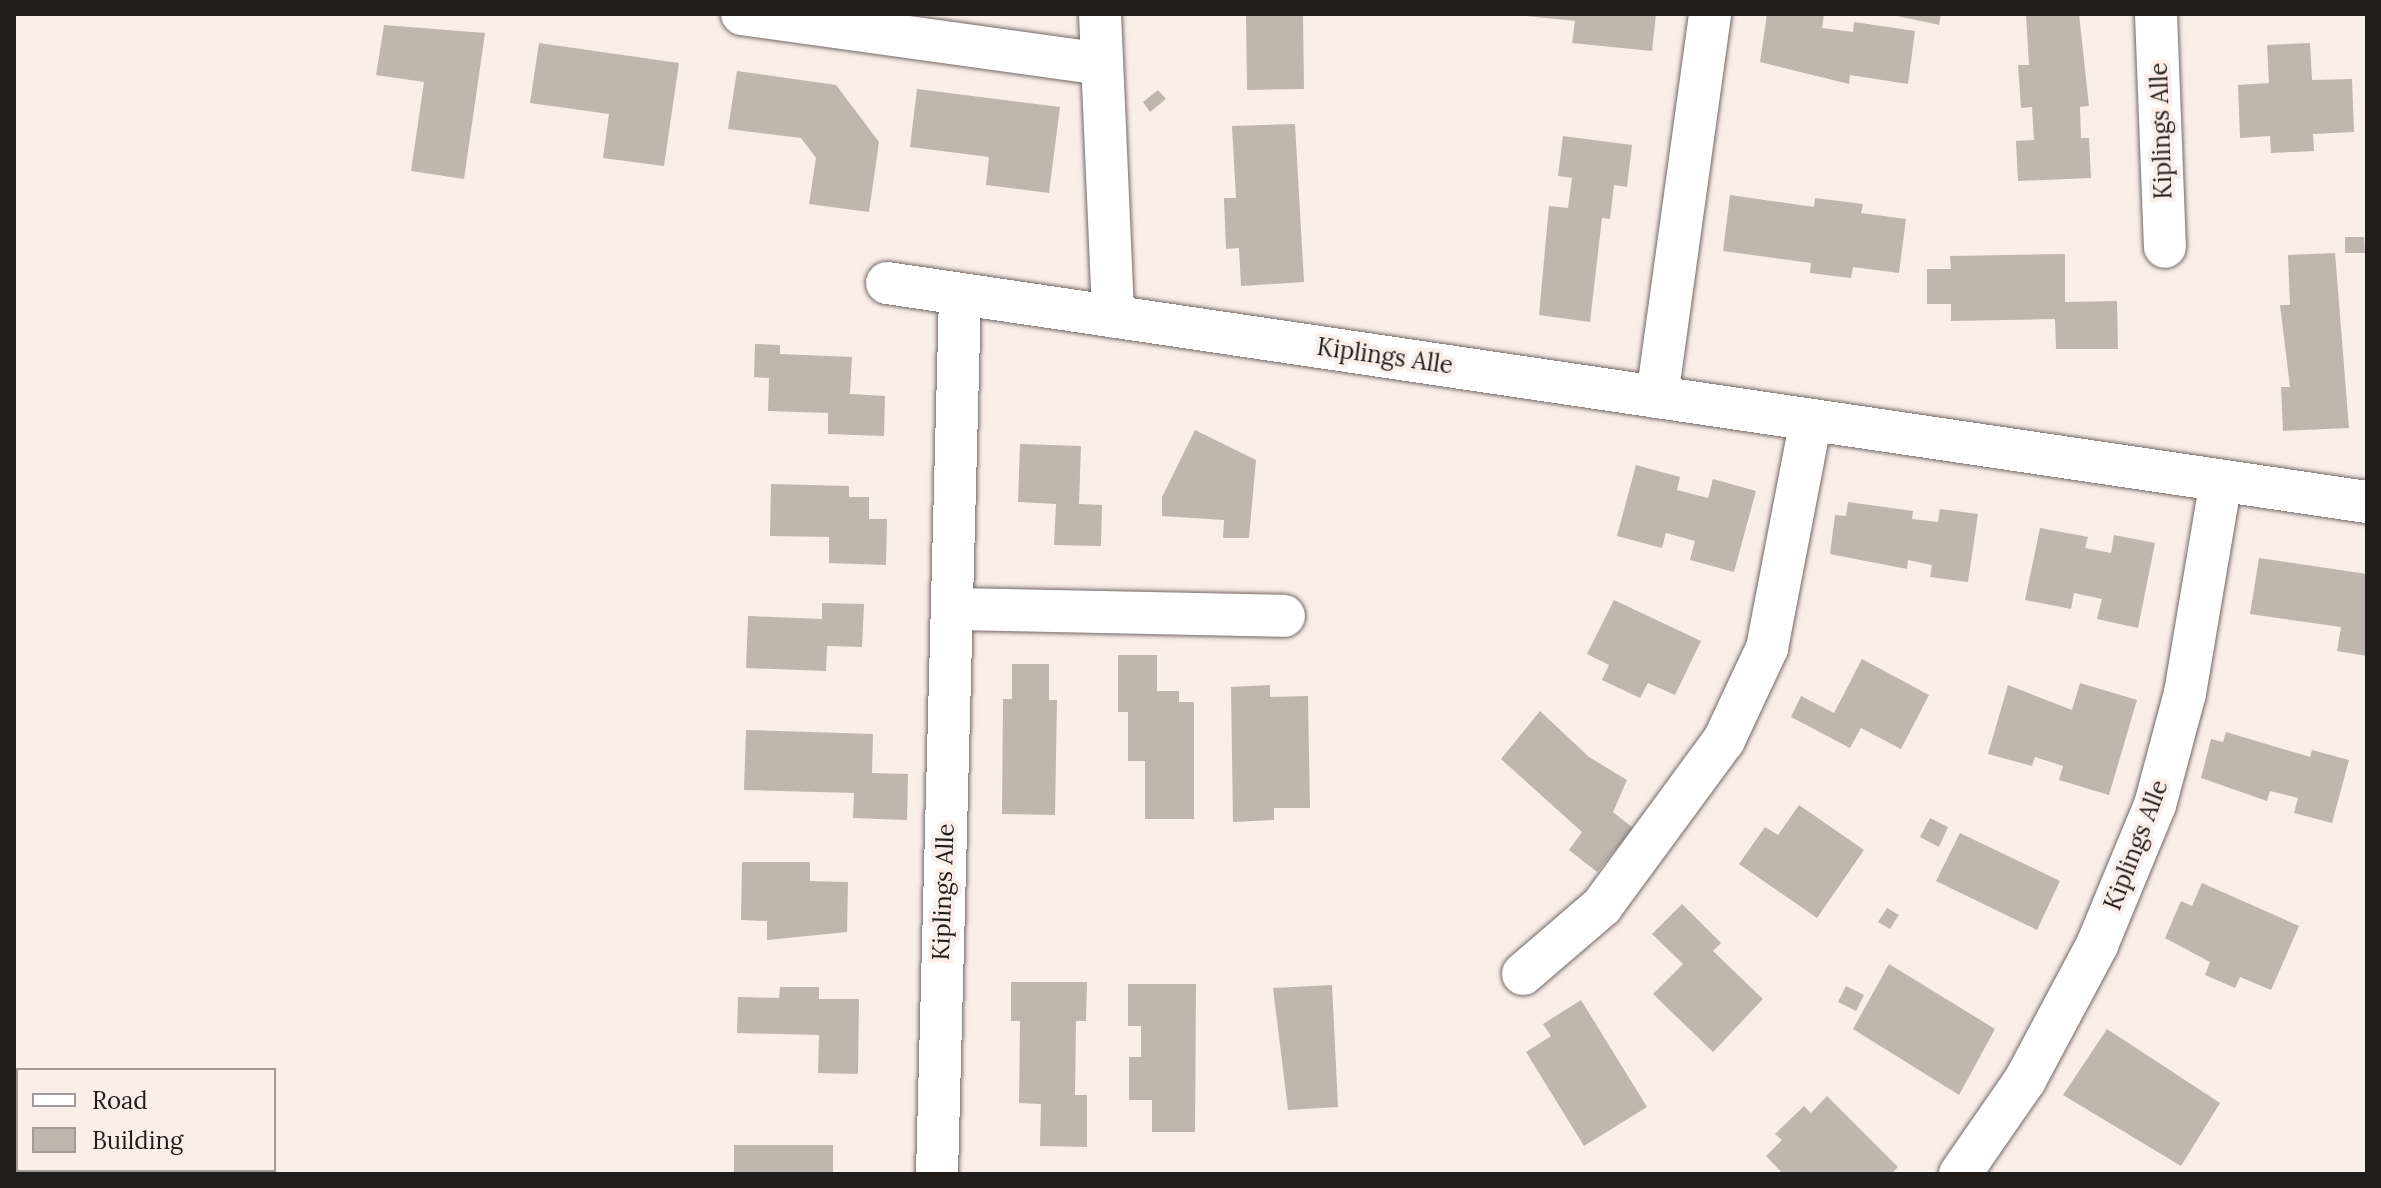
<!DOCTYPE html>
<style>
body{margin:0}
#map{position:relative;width:2381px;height:1188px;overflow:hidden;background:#faeee9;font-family:Lora,serif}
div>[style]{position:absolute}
.building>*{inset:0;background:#bfb6ae}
.roads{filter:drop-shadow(0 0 2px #736864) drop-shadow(0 0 2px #736864)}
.minor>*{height:42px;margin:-21px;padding:0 21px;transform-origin:21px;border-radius:21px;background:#fff}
span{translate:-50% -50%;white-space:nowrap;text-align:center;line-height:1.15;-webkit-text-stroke:8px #faeee9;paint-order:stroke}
.street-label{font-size:24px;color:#211d1b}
.frame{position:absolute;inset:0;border:16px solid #211d1b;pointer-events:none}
.legend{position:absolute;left:16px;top:1068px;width:260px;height:104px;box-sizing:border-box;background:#faeee9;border:2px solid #a39a97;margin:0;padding:10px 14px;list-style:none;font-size:24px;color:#211d1b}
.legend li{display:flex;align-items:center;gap:16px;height:40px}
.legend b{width:40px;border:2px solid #a39a97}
</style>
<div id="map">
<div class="building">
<div style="clip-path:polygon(1246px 14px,1303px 14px,1304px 89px,1247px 90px)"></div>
<div style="clip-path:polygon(1656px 14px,1652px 51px,1572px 43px,1575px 21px,1526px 16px)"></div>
<div style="clip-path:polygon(1767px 14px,1824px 14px,1822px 28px,1853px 32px,1854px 22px,1915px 31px,1908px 84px,1850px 75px,1849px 84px,1760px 62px)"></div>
<div style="clip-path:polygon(1888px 14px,1941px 14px,1939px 25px)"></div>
<div style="clip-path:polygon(2079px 14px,2089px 106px,2080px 107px,2081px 138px,2089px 138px,2091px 178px,2018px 181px,2016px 141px,2034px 140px,2032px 107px,2021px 108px,2018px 65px,2029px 65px,2026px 15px)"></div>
<div style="clip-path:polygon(384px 25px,485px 33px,464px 179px,411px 171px,424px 82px,376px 75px)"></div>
<div style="clip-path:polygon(539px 43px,679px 63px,664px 166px,603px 158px,609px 114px,530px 103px)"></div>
<div style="clip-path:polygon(2310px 43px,2312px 80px,2352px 79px,2354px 132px,2313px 134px,2314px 151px,2271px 153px,2270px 136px,2240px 138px,2238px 85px,2269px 83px,2267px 45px)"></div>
<div style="clip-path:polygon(737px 71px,836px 85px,879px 142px,869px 212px,809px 204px,816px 158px,801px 138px,728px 129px)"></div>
<div style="clip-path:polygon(917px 89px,1060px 107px,1049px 193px,986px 185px,989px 157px,910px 147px)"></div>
<div style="clip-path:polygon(1158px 90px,1166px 99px,1150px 112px,1143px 102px)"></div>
<div style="clip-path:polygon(1295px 124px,1304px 282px,1241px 286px,1239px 248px,1226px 249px,1224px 198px,1236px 198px,1232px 126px)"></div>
<div style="clip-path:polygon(1563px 136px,1632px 145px,1627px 187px,1614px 185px,1610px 219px,1602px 218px,1590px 322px,1539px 315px,1549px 206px,1568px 208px,1572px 178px,1558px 176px)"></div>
<div style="clip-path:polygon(1730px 195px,1814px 207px,1815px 198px,1863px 204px,1861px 213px,1906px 219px,1899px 273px,1853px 267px,1851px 278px,1810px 273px,1811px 263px,1723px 251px)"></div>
<div style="clip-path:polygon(2345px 237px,2364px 237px,2365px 253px,2345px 253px)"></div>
<div style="clip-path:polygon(2335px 253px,2349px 428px,2283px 431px,2281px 387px,2290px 387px,2280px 305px,2290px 305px,2288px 255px)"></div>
<div style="clip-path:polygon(2065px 254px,2065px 302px,2117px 301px,2118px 349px,2056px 349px,2055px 319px,1951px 321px,1951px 304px,1927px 304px,1927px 269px,1951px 269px,1950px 256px)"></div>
<div style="clip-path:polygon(755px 344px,780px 345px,780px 354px,852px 357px,850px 394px,885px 396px,884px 436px,828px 434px,828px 413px,768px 411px,769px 378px,754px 377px)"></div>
<div style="clip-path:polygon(1195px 430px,1256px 460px,1249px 538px,1223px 538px,1224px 520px,1162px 516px,1162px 497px)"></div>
<div style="clip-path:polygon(1020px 444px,1081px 446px,1079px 504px,1102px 505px,1101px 546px,1054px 545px,1056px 504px,1018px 502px)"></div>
<div style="clip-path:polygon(1636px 465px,1680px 477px,1677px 490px,1708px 498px,1713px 479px,1756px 491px,1734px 572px,1690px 560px,1695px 541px,1666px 533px,1662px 548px,1617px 536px)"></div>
<div style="clip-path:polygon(771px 484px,849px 486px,849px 497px,869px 497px,869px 519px,887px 519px,886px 565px,829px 563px,829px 537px,770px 536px)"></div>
<div style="clip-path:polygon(1848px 502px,1913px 511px,1912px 519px,1938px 522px,1940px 509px,1978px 514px,1968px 582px,1930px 577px,1932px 565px,1908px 560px,1907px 569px,1830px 554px,1835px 515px,1846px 516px)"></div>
<div style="clip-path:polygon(2040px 528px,2088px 537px,2085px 548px,2111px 553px,2114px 535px,2155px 543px,2138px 628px,2097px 619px,2102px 599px,2074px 593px,2071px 609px,2025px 600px)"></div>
<div style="clip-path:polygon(2259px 558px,2367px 574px,2367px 656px,2337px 651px,2341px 627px,2250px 614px)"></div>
<div style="clip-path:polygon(1614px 600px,1701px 641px,1675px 695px,1648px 683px,1640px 698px,1602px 680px,1609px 665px,1587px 654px)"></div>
<div style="clip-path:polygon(822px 603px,864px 604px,862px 647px,827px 646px,826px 671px,746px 668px,748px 616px,822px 619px)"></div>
<div style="clip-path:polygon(1118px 655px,1157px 655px,1157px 691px,1179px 691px,1179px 702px,1194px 702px,1194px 819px,1145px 819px,1145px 761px,1128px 761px,1128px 712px,1118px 712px)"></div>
<div style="clip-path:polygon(1862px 659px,1929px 695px,1901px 749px,1861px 728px,1850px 748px,1791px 717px,1801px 696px,1834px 713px)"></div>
<div style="clip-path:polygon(1012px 664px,1049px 664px,1049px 700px,1057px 700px,1055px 815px,1002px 814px,1003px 699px,1012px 699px)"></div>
<div style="clip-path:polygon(2080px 683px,2137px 700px,2109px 795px,2059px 780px,2063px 766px,2035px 757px,2032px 766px,1988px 754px,2008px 685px,2072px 710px)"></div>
<div style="clip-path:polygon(1270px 685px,1270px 697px,1308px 696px,1310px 808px,1274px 808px,1274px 820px,1233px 822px,1231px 687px)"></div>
<div style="clip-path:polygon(1540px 711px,1589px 757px,1627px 780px,1613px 812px,1633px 828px,1597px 872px,1569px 850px,1582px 832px,1501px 759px)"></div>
<div style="clip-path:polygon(746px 730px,873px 734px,872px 773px,908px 774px,907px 820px,853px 818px,854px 793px,744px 790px)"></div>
<div style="clip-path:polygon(2226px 732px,2310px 757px,2312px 750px,2349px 760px,2332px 823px,2294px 813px,2298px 798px,2270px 791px,2267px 801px,2201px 778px,2211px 739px,2223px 742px)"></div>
<div style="clip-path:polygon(1799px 805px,1864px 850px,1817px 918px,1739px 864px,1765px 827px,1778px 835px)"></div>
<div style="clip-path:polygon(1930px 818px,1948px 827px,1939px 847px,1920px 837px)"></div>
<div style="clip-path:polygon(1960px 833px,2060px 881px,2037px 930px,1936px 881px)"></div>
<div style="clip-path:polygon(742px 862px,810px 862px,810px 881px,848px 882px,847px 932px,767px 940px,767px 921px,741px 920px)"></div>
<div style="clip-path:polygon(2202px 883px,2299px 926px,2271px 990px,2240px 977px,2235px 988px,2205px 975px,2210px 962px,2165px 938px,2181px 901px,2192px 906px)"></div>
<div style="clip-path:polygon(1682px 904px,1721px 943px,1713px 951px,1763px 999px,1713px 1052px,1653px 994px,1683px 964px,1652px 934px)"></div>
<div style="clip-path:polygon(1887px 908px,1899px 915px,1890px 929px,1878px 922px)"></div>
<div style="clip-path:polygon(1889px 964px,1995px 1029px,1959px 1095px,1853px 1029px)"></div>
<div style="clip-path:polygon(1011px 982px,1087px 982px,1086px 1021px,1076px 1021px,1075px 1095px,1087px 1095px,1087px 1147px,1040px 1146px,1041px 1104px,1019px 1103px,1020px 1021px,1011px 1021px)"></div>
<div style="clip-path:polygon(1128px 984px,1196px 984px,1195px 1132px,1152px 1132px,1152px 1100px,1129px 1100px,1129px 1057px,1141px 1057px,1141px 1026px,1128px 1026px)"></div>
<div style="clip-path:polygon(1332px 985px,1338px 1107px,1288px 1110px,1273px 988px)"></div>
<div style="clip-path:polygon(1846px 986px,1864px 995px,1856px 1011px,1838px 1002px)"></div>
<div style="clip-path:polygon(780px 987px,819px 987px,819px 999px,859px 999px,858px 1074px,818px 1073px,819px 1035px,737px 1033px,738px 997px,779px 998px)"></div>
<div style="clip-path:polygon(1581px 1000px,1647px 1107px,1584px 1146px,1526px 1052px,1551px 1036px,1543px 1024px)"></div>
<div style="clip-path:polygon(2107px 1029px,2220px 1103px,2181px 1166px,2063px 1095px)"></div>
<div style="clip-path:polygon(1827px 1096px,1898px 1167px,1891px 1174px,1783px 1174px,1766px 1156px,1782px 1140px,1775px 1134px,1804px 1106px,1811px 1113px)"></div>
<div style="clip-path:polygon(734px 1145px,833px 1145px,833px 1174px,734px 1174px)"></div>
</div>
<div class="roads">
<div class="minor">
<div style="left:742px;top:14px;width:362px;rotate:7.9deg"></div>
<div style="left:1100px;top:14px;width:303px;rotate:87.5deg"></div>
<div style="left:2156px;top:14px;width:233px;rotate:87.8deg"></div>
<div style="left:887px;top:283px;width:1496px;rotate:8.42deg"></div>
<div style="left:1657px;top:397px;width:387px;rotate:-82.1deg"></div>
<div style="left:954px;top:609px;width:330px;rotate:1.2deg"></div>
<div style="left:1523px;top:974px;width:104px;rotate:-40.7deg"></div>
<div style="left:1602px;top:906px;width:206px;rotate:-53.7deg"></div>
<div style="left:1724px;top:740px;width:102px;rotate:-64.9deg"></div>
<div style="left:1767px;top:648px;width:232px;rotate:-79.1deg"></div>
<div style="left:937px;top:1174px;width:880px;rotate:-88.5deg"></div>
<div style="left:1960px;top:1174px;width:114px;rotate:-55.3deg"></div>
<div style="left:2025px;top:1080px;width:153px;rotate:-61.9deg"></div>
<div style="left:2097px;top:945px;width:152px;rotate:-67.5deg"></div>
<div style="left:2155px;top:805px;width:116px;rotate:-75deg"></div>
<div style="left:2185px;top:693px;width:215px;rotate:-80.4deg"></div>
</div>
</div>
<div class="street-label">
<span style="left:2161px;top:131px;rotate:-92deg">Kiplings Alle</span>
<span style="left:1385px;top:356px;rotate:8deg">Kiplings Alle</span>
<span style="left:2136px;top:845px;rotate:-69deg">Kiplings Alle</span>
<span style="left:943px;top:892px;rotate:-88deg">Kiplings Alle</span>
</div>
<div class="frame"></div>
<ul class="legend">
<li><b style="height:10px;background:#fff"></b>Road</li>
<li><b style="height:22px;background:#bfb6ae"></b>Building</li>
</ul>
</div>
